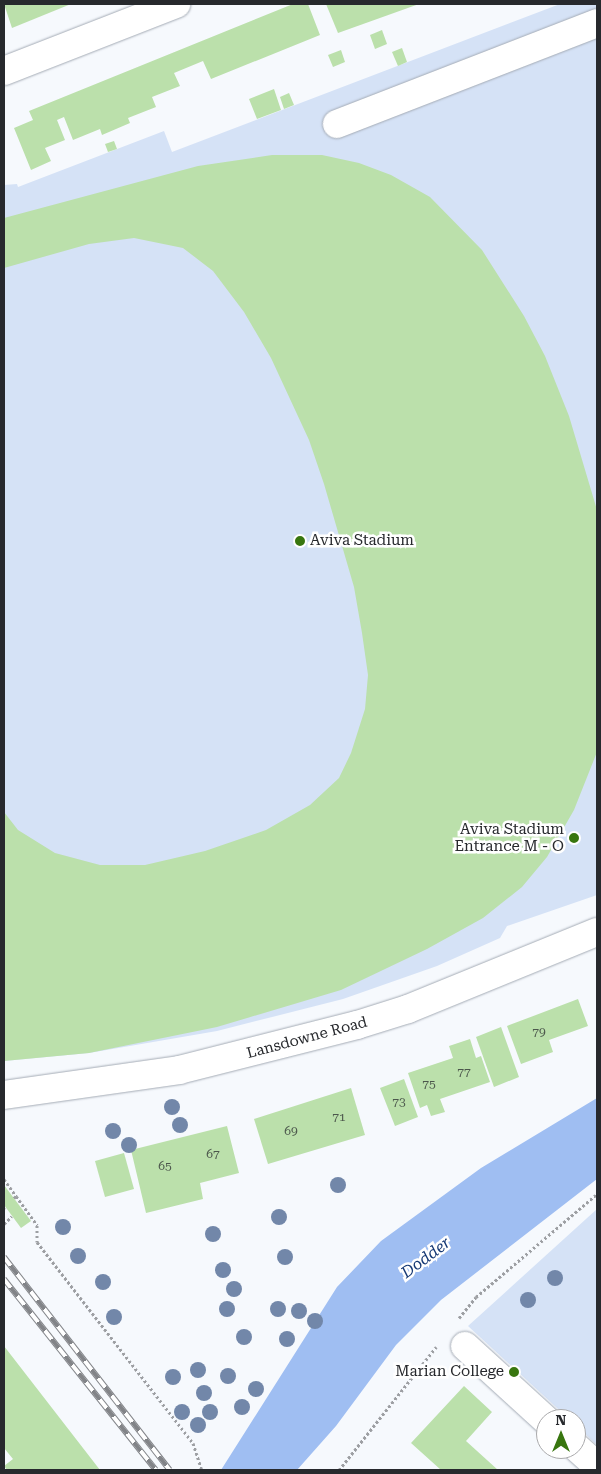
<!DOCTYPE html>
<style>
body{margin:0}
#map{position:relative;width:601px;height:1474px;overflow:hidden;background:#f6f9fd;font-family:"Roboto Serif",serif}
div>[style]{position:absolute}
.green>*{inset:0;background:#d5e2f6}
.water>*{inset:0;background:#9fbef2}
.building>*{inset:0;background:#bbe0ab}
.path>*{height:3px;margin-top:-1.5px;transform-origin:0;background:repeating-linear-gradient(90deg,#9d9fa3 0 2.5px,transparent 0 5px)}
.roads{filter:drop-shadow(0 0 1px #a4abb5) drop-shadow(0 0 1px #a4abb5)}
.minor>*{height:28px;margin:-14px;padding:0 14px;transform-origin:14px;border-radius:14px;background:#fff}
.rail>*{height:5.5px;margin-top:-2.75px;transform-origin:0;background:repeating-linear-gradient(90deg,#fff 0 11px,#828488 0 22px);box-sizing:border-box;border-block:1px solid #828488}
.trees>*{width:16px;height:16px;margin:-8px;border-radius:50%;background:#7287a9}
.dots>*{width:14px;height:14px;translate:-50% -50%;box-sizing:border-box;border:2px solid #fff;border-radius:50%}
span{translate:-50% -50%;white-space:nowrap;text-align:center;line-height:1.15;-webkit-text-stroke:5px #fff;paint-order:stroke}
.number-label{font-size:12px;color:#4c574c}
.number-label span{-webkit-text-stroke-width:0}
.poi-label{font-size:15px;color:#27292d}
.left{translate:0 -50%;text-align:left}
.right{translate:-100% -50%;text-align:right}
.street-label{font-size:15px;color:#27292d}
.water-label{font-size:16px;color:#153874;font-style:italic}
.frame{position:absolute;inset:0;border:5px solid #27292d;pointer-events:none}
.north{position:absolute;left:536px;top:1409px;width:50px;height:50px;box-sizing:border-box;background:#fff;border:1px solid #a9a9ab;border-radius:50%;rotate:0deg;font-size:14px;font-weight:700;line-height:20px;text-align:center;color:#27292d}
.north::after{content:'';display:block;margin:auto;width:18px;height:22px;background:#38760f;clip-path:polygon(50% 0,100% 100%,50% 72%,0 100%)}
</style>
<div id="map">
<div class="green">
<div style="clip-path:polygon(560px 4px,597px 4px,597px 895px,507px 926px,500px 938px,437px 966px,343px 999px,217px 1031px,89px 1053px,4px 1061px,4px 185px,17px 184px,18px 187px,164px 131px,172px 152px)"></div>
<div style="clip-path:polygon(597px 1209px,597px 1445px,576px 1425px,576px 1419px,569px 1419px,468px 1326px)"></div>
</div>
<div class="water">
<div style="clip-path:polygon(597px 1098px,597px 1179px,441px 1300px,396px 1345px,336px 1426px,297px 1470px,221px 1470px,337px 1287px,381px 1241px,481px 1168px)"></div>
</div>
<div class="building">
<div style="clip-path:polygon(4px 4px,71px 4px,12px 28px)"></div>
<div style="clip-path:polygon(293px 4px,308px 4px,320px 35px,211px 79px,203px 61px,174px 73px,180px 86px,152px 97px,156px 107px,128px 118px,130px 123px,102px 135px,100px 129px,73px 140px,64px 117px,57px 120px,65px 140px,45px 148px,51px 161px,31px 170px,14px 128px,33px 120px,29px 111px)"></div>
<div style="clip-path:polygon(326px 4px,419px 4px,338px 33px)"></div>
<div style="clip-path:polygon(382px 30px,387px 44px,375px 49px,370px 35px)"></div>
<div style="clip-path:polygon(402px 48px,407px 62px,398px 66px,392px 52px)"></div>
<div style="clip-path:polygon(341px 50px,345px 62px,333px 67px,328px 55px)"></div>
<div style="clip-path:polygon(274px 89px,281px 110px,257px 119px,249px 99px)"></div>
<div style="clip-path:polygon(289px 93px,294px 105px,284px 109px,280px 97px)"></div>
<div style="clip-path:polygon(114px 141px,117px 149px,108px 152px,105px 144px)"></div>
<div style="clip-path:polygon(272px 155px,322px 155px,359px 163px,391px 175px,430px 197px,482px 250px,524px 316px,545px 356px,569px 416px,597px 510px,597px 752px,574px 810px,547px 857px,522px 887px,483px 918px,427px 949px,341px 990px,217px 1027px,89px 1053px,4px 1061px,4px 812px,18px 830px,55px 853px,100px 865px,145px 865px,205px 851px,266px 830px,310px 805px,339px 778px,351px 753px,365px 709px,368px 675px,362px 633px,354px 587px,324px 484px,309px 440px,271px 358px,244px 312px,213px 271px,183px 248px,134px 238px,89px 244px,4px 268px,4px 218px,198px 166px)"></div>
<div style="clip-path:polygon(578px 999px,588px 1026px,549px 1040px,553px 1052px,521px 1064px,507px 1026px)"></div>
<div style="clip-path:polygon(501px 1027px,519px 1077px,494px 1087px,476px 1037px)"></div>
<div style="clip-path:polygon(470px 1039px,476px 1058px,481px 1056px,490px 1082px,440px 1099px,445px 1112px,431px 1116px,427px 1105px,420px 1108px,408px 1073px,453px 1058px,449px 1046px)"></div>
<div style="clip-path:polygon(404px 1079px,418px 1117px,395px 1126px,380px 1088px)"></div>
<div style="clip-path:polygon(351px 1088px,365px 1135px,268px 1164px,254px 1119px)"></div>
<div style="clip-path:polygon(227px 1126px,239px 1173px,200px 1183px,203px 1199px,146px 1213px,131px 1150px)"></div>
<div style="clip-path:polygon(124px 1153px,134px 1189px,105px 1197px,95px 1161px)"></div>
<div style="clip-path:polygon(4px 1185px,31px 1221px,21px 1228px,4px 1205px)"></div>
<div style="clip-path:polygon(4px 1346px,100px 1470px,7px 1470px,4px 1466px,13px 1459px,4px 1448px)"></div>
<div style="clip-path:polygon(464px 1386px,492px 1412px,466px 1441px,498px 1470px,441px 1470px,411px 1443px)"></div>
</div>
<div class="path">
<div style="left:4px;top:1179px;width:21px;rotate:55deg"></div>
<div style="left:16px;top:1196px;width:3px;rotate:135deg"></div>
<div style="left:16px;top:1196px;width:36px;rotate:54deg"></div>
<div style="left:37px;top:1225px;width:17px;rotate:90deg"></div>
<div style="left:37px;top:1242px;width:254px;rotate:52.2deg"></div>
<div style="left:193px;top:1443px;width:28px;rotate:72deg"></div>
<div style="left:4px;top:1208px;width:1px;rotate:-45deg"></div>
<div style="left:4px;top:1224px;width:11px;rotate:-45deg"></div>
<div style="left:459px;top:1318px;width:27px;rotate:-51deg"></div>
<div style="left:476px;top:1297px;width:159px;rotate:-40.4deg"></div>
<div style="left:339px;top:1470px;width:157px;rotate:-51.7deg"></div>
</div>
<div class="roads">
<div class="minor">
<div style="left:4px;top:71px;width:185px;rotate:-21.3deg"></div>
<div style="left:337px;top:124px;width:279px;rotate:-21.2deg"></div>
<div style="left:4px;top:1095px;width:177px;rotate:-8.1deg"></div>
<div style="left:179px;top:1070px;width:184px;rotate:-14.2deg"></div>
<div style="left:357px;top:1025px;width:53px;rotate:-17.4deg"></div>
<div style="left:408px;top:1009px;width:204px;rotate:-22.2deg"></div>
<div style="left:465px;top:1346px;width:110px;rotate:42.4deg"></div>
<div style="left:576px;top:1447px;width:28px;rotate:42deg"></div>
</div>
</div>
<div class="rail">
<div style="left:4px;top:1257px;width:270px;rotate:52.1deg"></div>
<div style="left:4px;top:1279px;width:244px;rotate:51.5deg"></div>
</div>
<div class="trees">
<div style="left:172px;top:1107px"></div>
<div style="left:180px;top:1125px"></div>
<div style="left:113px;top:1131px"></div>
<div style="left:129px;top:1145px"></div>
<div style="left:338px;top:1185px"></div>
<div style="left:279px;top:1217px"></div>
<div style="left:63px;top:1227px"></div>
<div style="left:213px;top:1234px"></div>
<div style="left:78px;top:1256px"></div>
<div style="left:285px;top:1257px"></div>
<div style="left:223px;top:1270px"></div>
<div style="left:555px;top:1278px"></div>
<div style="left:103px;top:1282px"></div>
<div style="left:234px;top:1289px"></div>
<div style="left:528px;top:1300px"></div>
<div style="left:227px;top:1309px"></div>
<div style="left:278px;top:1309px"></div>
<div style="left:299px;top:1311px"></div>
<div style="left:114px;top:1317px"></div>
<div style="left:315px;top:1321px"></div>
<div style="left:244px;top:1337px"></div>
<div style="left:287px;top:1339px"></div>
<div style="left:198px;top:1370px"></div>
<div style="left:228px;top:1376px"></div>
<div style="left:173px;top:1377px"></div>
<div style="left:256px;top:1389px"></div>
<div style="left:204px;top:1393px"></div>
<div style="left:242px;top:1407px"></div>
<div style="left:182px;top:1412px"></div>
<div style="left:210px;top:1412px"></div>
<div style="left:198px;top:1425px"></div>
</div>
<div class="dots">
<div style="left:300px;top:541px;background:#38760f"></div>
<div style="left:574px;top:838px;background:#38760f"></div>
<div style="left:514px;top:1372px;background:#38760f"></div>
</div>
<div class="number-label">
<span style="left:539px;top:1033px">79</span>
<span style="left:464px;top:1073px">77</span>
<span style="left:429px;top:1085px">75</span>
<span style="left:399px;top:1103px">73</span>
<span style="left:339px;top:1118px">71</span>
<span style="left:291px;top:1132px">69</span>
<span style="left:213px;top:1155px">67</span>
<span style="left:165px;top:1167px">65</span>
</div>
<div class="poi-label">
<span class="left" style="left:310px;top:541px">Aviva Stadium</span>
<span class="right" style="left:564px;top:838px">Aviva Stadium<br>Entrance M - O</span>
<span class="right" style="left:504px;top:1372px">Marian College</span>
</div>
<div class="street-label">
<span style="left:307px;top:1038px;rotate:-15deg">Lansdowne Road</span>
</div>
<div class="water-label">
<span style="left:426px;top:1258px;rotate:-37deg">Dodder</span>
</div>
<div class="frame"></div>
<div class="north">N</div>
</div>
